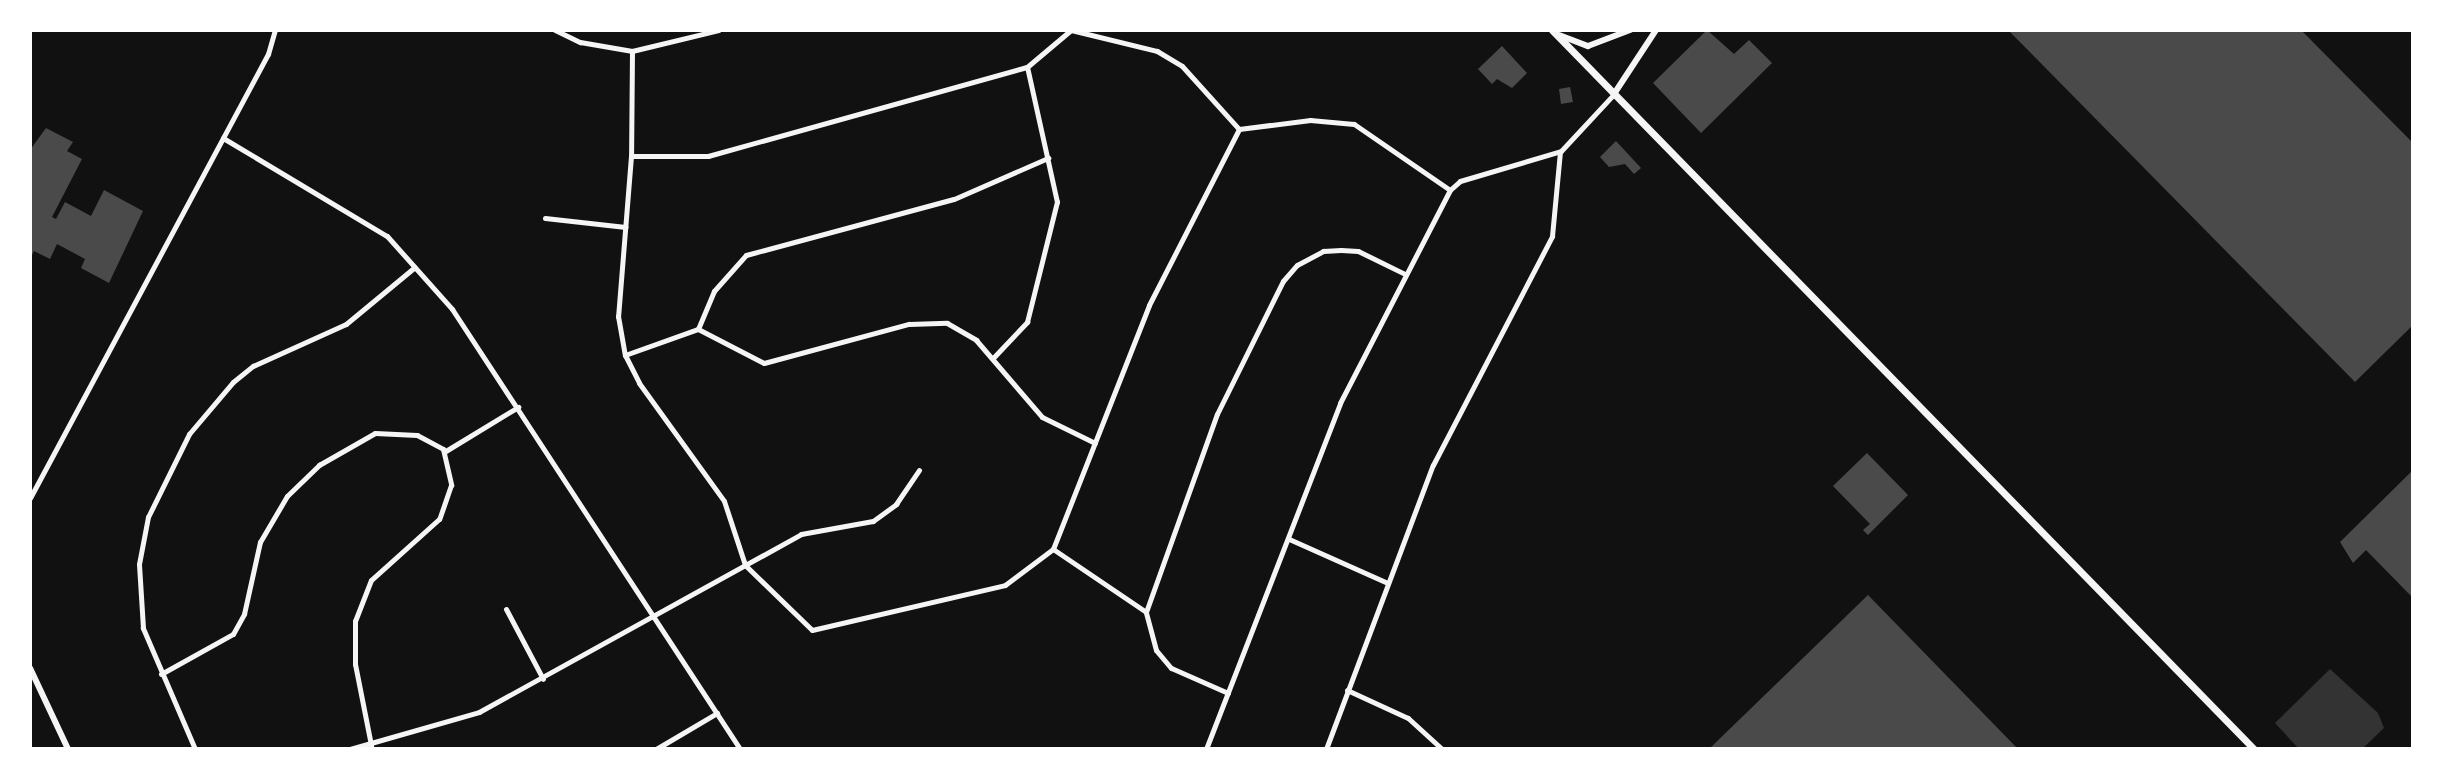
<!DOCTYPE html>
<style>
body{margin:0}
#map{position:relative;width:2443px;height:779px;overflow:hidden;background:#111;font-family:Jost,sans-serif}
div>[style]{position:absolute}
.water>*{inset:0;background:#333}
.building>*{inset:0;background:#4a4a4a}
.minor>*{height:5px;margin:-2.5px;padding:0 2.5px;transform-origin:2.5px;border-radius:2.5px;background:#f5f5f5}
.tertiary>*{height:6px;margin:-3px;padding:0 3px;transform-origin:3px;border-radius:3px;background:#f5f5f5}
.secondary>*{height:7px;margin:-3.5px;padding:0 3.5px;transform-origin:3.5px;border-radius:3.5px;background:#f5f5f5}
span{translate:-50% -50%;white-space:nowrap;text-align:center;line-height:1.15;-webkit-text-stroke:6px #fff;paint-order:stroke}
.frame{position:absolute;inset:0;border:32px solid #fff;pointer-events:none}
</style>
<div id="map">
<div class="water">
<div style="clip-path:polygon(2330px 669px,2378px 713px,2384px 728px,2362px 749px,2299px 749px,2275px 723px)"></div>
</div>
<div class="building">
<div style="clip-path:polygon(1707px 30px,1734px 54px,1749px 40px,1772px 63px,1701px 133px,1653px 83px)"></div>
<div style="clip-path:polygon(2008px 30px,2301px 30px,2413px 143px,2413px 325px,2355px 382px)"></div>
<div style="clip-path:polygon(1502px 46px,1527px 73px,1512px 88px,1497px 79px,1492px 84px,1478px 69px)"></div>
<div style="clip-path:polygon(1570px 87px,1573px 102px,1561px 104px,1559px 89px)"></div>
<div style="clip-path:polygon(46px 128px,73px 142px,67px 151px,82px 159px,52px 217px,56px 219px,65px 202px,91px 216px,104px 190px,143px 211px,109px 283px,81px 268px,85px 259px,57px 244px,50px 259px,34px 251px,30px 259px,30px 150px)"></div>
<div style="clip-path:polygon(1616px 141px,1641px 168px,1634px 174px,1625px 164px,1609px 167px,1600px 157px)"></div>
<div style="clip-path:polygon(1867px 453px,1908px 495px,1868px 535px,1863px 530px,1870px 524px,1833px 486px)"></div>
<div style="clip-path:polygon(2413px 470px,2413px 598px,2366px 550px,2353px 563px,2340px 542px)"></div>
<div style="clip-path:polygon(1868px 595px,2018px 749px,1709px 749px)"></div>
</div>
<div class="minor">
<div style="left:555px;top:30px;width:28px;rotate:26deg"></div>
<div style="left:580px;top:42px;width:53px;rotate:9.8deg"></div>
<div style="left:632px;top:51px;width:89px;rotate:-13.6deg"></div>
<div style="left:1071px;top:30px;width:89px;rotate:13.7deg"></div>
<div style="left:1157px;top:51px;width:29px;rotate:31deg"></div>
<div style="left:1182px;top:66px;width:85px;rotate:47.9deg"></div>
<div style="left:632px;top:51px;width:105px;rotate:90.5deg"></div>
<div style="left:631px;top:156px;width:161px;rotate:94.6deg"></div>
<div style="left:618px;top:316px;width:40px;rotate:80deg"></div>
<div style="left:625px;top:355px;width:31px;rotate:63deg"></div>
<div style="left:639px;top:383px;width:145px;rotate:54.2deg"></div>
<div style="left:724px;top:501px;width:67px;rotate:71.8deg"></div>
<div style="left:745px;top:565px;width:93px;rotate:44.1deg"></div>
<div style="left:812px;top:630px;width:198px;rotate:-13.1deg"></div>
<div style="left:1005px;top:585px;width:60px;rotate:-36.9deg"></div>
<div style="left:1053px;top:549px;width:262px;rotate:-68.5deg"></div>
<div style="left:1149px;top:305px;width:198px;rotate:-62.9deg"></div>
<div style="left:1239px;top:129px;width:72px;rotate:-7.2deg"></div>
<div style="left:1310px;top:120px;width:44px;rotate:5.2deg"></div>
<div style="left:1354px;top:124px;width:116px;rotate:34.5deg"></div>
<div style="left:223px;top:138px;width:191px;rotate:30.9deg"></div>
<div style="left:387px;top:236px;width:98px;rotate:48.3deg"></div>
<div style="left:452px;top:309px;width:526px;rotate:56.79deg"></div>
<div style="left:631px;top:156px;width:77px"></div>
<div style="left:708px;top:156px;width:331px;rotate:-15.6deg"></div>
<div style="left:1027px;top:67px;width:57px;rotate:-40.1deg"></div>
<div style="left:545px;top:218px;width:81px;rotate:6.4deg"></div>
<div style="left:698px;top:329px;width:74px;rotate:27.3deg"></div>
<div style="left:764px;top:363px;width:150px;rotate:-15.1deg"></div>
<div style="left:909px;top:324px;width:38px;rotate:-2deg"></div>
<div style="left:947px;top:323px;width:34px;rotate:30deg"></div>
<div style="left:976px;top:340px;width:101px;rotate:49.4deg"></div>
<div style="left:1042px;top:417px;width:59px;rotate:26.1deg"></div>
<div style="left:698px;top:329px;width:41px;rotate:-67.2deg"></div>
<div style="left:714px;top:291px;width:48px;rotate:-48.4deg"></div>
<div style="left:746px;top:255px;width:215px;rotate:-15.1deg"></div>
<div style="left:954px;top:199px;width:103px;rotate:-23.6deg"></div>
<div style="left:625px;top:355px;width:77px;rotate:-19.6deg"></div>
<div style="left:993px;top:358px;width:50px;rotate:-46.6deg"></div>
<div style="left:1027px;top:322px;width:124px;rotate:-76deg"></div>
<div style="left:1057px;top:202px;width:138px;rotate:-102.5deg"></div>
<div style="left:444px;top:452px;width:87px;rotate:-31.3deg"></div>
<div style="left:30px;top:498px;width:504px;rotate:-61.81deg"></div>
<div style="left:268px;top:54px;width:25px;rotate:-74deg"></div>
<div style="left:1289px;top:539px;width:108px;rotate:24deg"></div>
<div style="left:1053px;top:549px;width:112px;rotate:34.1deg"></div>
<div style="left:506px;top:609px;width:79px;rotate:62.1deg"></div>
<div style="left:161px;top:674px;width:82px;rotate:-29.1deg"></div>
<div style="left:233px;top:634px;width:23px;rotate:-61deg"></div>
<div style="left:244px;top:614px;width:74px;rotate:-77.5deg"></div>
<div style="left:260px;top:542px;width:53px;rotate:-59.6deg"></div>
<div style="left:287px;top:496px;width:45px;rotate:-44.1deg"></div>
<div style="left:319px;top:465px;width:64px;rotate:-29.7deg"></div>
<div style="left:375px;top:433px;width:42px;rotate:2.7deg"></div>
<div style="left:417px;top:435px;width:30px;rotate:28deg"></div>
<div style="left:443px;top:449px;width:37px;rotate:77deg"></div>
<div style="left:451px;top:485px;width:36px;rotate:109deg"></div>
<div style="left:439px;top:519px;width:91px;rotate:138.1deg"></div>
<div style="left:371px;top:580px;width:44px;rotate:111.3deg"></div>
<div style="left:355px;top:621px;width:43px;rotate:90deg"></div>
<div style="left:355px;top:664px;width:83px;rotate:78.8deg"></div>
<div style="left:1347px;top:690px;width:67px;rotate:24.7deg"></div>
<div style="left:1408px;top:718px;width:46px;rotate:42.4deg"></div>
<div style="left:1228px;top:693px;width:62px;rotate:-156.3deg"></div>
<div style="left:1171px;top:668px;width:23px;rotate:-130deg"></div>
<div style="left:1156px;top:650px;width:39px;rotate:-105deg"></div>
<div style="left:1146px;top:612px;width:210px;rotate:-70.3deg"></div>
<div style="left:1217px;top:414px;width:148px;rotate:-63.6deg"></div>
<div style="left:1283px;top:281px;width:21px;rotate:-49deg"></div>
<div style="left:1297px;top:265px;width:30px;rotate:-28deg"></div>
<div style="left:1323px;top:251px;width:18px;rotate:-3deg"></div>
<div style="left:1341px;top:250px;width:17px;rotate:3deg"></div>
<div style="left:1358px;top:251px;width:52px;rotate:26.1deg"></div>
<div style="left:195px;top:749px;width:132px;rotate:-113.3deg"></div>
<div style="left:143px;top:628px;width:64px;rotate:-93.6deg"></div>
<div style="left:139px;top:564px;width:48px;rotate:-79.2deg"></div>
<div style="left:148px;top:517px;width:93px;rotate:-63.7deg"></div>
<div style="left:189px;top:434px;width:68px;rotate:-49.8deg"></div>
<div style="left:233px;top:382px;width:26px;rotate:-39deg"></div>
<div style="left:253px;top:366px;width:102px;rotate:-24.3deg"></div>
<div style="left:346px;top:324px;width:89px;rotate:-39.6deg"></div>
<div style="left:350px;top:749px;width:134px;rotate:-16deg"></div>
<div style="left:479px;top:712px;width:368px;rotate:-28.9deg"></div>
<div style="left:801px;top:534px;width:73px;rotate:-10.2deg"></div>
<div style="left:873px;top:521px;width:29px;rotate:-36deg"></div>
<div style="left:896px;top:504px;width:41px;rotate:-55.9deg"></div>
<div style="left:656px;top:749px;width:71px;rotate:-30.5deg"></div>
<div style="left:1206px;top:749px;width:371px;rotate:-68.8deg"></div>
<div style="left:1340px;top:403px;width:240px;rotate:-62.7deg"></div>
<div style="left:1450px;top:190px;width:13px;rotate:-42deg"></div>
<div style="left:1460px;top:181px;width:105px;rotate:-16.5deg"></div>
<div style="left:1561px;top:151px;width:78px;rotate:-47.1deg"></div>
<div style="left:1326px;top:749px;width:303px;rotate:-69.4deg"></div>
<div style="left:1433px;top:465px;width:258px;rotate:-62.5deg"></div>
<div style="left:1552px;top:236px;width:84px;rotate:-84.6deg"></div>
</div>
<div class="tertiary">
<div style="left:1559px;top:35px;width:31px;rotate:21deg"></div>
<div style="left:1588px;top:46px;width:45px;rotate:-20.9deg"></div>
<div style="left:1614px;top:94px;width:77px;rotate:-56.7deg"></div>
<div style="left:30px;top:668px;width:89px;rotate:64.9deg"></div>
</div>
<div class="secondary">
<div style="left:1552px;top:30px;width:1005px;rotate:45.69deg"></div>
</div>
<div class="frame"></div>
</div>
